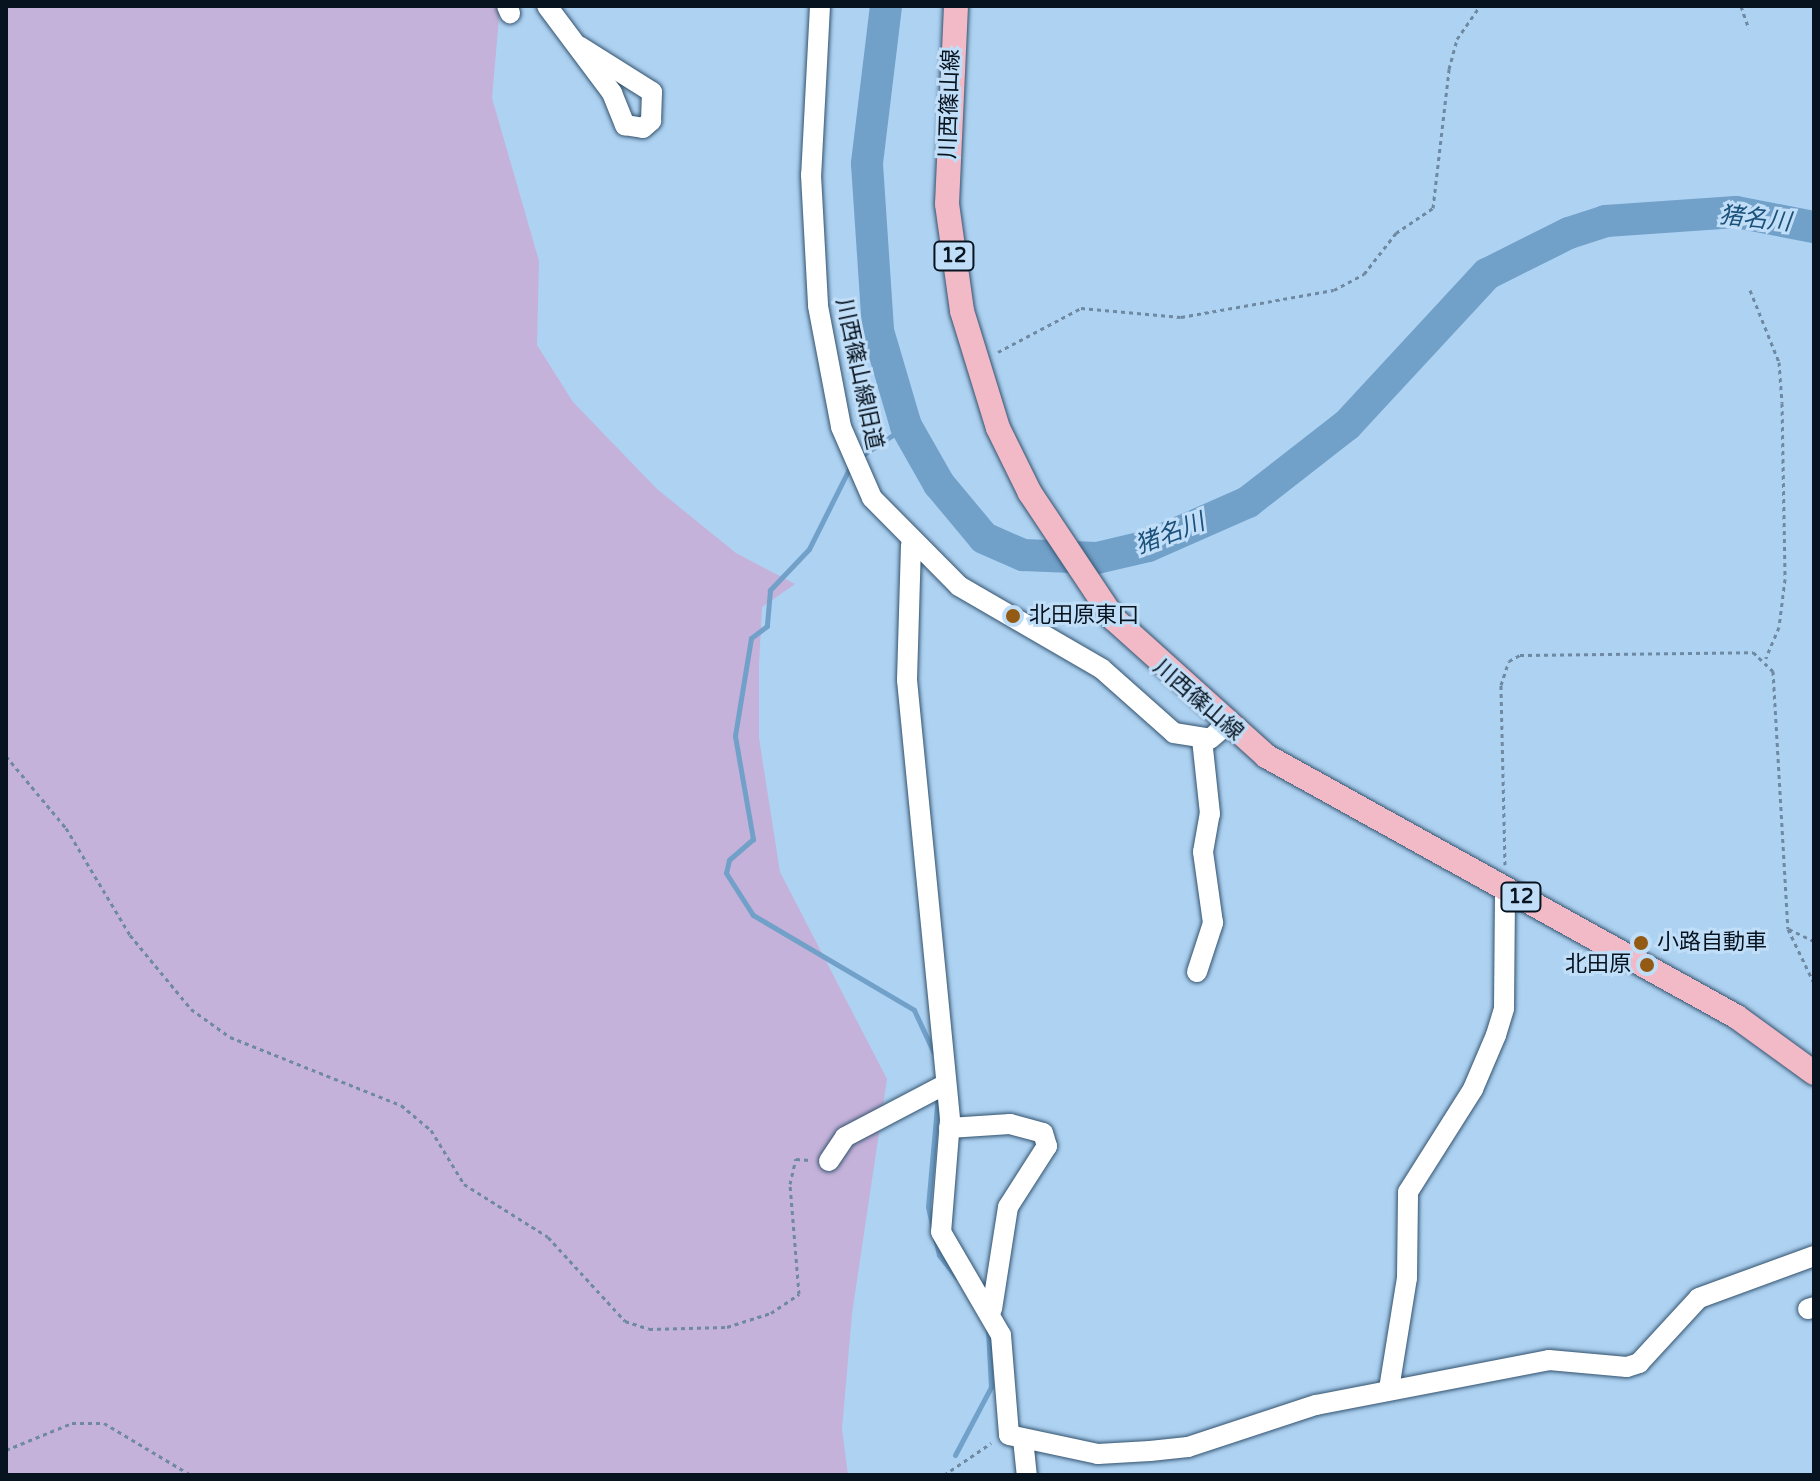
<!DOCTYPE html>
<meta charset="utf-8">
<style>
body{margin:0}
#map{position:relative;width:1820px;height:1481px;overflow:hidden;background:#aed2f2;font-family:"Varela Round","Noto Sans JP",sans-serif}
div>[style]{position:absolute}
.green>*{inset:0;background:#c5b2da}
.stream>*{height:5px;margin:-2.5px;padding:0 2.5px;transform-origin:2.5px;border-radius:2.5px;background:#71a0c9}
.river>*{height:32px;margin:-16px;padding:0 16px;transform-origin:16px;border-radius:16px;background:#71a0c9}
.path>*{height:3px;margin-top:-1.5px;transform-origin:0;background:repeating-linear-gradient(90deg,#6e89a1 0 4px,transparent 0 8px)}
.roads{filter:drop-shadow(0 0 2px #33536e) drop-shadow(0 0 2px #33536e)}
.minor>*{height:20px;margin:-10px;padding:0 10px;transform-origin:10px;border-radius:10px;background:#fff}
.major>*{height:24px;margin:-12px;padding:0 12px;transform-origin:12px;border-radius:12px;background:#f2b9c6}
.dots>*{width:22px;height:22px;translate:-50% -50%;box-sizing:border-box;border:4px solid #c1def8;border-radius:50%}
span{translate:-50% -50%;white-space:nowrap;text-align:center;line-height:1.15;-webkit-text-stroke:6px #c1def8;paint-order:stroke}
.shield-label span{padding:2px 6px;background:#c1def8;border:2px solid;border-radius:6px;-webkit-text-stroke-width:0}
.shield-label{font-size:20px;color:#07131f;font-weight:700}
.street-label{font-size:22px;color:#07131f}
.poi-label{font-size:22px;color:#07131f}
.left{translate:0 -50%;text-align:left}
.right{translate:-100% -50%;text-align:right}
.water-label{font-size:24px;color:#1c517a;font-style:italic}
.frame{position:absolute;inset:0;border:8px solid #07131f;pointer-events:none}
</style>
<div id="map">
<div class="green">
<div style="clip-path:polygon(6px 6px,500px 6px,492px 98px,539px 261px,537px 345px,573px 402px,657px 489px,736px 553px,795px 584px,762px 607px,759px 665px,759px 738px,780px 872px,887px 1079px,852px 1314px,842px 1429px,848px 1475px,6px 1475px)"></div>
</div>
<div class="stream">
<div style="left:860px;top:457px;width:55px;rotate:-34deg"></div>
<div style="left:852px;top:463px;width:96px;rotate:116.6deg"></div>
<div style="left:809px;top:549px;width:57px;rotate:133.6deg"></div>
<div style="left:770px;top:590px;width:36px;rotate:95deg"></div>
<div style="left:767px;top:626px;width:20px;rotate:143deg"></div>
<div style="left:751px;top:638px;width:99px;rotate:99.3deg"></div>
<div style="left:735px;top:736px;width:105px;rotate:80.1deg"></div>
<div style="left:753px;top:839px;width:32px;rotate:139deg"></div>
<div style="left:729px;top:860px;width:13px;rotate:103deg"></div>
<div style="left:726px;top:873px;width:50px;rotate:57.3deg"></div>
<div style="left:753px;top:915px;width:187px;rotate:30.5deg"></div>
<div style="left:914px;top:1010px;width:47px;rotate:65.1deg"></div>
<div style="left:938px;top:1095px;width:112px;rotate:95.1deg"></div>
<div style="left:928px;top:1207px;width:49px;rotate:77.1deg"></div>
<div style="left:939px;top:1255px;width:28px;rotate:52deg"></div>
<div style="left:955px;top:1455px;width:77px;rotate:-62.1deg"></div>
<div style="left:991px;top:1387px;width:57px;rotate:-93deg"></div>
</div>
<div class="river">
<div style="left:886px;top:6px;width:159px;rotate:96.9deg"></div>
<div style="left:867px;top:164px;width:167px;rotate:86.2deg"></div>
<div style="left:878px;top:331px;width:99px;rotate:73.6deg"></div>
<div style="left:906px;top:426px;width:67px;rotate:60.4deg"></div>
<div style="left:939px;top:484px;width:70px;rotate:50.2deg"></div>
<div style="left:984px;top:538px;width:43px;rotate:23.6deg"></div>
<div style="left:1023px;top:555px;width:74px;rotate:2.3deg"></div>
<div style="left:1097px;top:558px;width:52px;rotate:-13.2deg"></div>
<div style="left:1148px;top:546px;width:109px;rotate:-23.7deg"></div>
<div style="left:1248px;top:502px;width:125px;rotate:-37.9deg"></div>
<div style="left:1347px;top:425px;width:206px;rotate:-47.2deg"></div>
<div style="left:1487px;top:274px;width:92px;rotate:-26.6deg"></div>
<div style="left:1569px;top:233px;width:39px;rotate:-18deg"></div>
<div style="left:1606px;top:221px;width:130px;rotate:-4deg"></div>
<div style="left:1736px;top:212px;width:79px;rotate:10.9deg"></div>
</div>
<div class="path">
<div style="left:1741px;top:6px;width:24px;rotate:71deg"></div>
<div style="left:1750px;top:290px;width:78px;rotate:68.1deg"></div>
<div style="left:1779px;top:362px;width:41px;rotate:85.8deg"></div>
<div style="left:1782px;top:403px;width:176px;rotate:89deg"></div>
<div style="left:1785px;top:579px;width:48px;rotate:97.1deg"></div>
<div style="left:1779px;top:627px;width:34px;rotate:113deg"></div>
<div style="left:998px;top:352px;width:94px;rotate:-27.9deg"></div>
<div style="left:1081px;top:308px;width:100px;rotate:5.1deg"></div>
<div style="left:1181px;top:317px;width:155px;rotate:-10deg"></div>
<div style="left:1334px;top:290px;width:34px;rotate:-28deg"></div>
<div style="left:1364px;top:274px;width:52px;rotate:-52deg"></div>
<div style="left:1396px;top:233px;width:45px;rotate:-34deg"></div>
<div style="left:1433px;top:208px;width:140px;rotate:-83.4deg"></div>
<div style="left:1449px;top:69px;width:31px;rotate:-75deg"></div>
<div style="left:1457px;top:39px;width:40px;rotate:-55.1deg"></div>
<div style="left:6px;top:756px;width:94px;rotate:50.2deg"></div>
<div style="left:66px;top:828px;width:125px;rotate:59.1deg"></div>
<div style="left:130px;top:935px;width:96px;rotate:50.5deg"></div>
<div style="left:191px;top:1009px;width:48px;rotate:35.7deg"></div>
<div style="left:230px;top:1037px;width:184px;rotate:21.7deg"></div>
<div style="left:401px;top:1105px;width:39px;rotate:40deg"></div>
<div style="left:431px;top:1130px;width:63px;rotate:58.6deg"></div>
<div style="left:464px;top:1184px;width:99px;rotate:32.2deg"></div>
<div style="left:548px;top:1237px;width:114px;rotate:47.5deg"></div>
<div style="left:625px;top:1321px;width:25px;rotate:18deg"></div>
<div style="left:649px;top:1329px;width:78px;rotate:-1.5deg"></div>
<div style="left:727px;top:1327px;width:46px;rotate:-17.7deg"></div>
<div style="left:771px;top:1313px;width:34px;rotate:-34deg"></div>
<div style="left:799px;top:1294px;width:110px;rotate:-94.7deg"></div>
<div style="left:790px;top:1184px;width:26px;rotate:-77deg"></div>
<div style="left:796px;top:1159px;width:14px;rotate:4deg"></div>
<div style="left:1505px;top:865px;width:180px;rotate:-91.3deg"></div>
<div style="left:1501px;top:685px;width:25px;rotate:-72deg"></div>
<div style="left:1509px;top:661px;width:13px;rotate:-29deg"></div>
<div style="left:1520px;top:655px;width:233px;rotate:-0.7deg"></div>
<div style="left:1753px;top:652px;width:28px;rotate:44deg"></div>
<div style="left:1773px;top:671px;width:258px;rotate:86.7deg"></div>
<div style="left:1788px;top:929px;width:60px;rotate:64.3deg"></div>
<div style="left:1789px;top:929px;width:28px;rotate:26deg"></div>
<div style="left:6px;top:1450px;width:71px;rotate:-22.2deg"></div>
<div style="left:72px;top:1423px;width:32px"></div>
<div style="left:104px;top:1423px;width:101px;rotate:30.9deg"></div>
<div style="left:944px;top:1475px;width:57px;rotate:-34.2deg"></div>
</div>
<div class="roads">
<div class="minor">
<div style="left:507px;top:6px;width:8px;rotate:67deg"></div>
<div style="left:547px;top:6px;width:109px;rotate:53.2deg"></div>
<div style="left:612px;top:93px;width:35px;rotate:68deg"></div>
<div style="left:625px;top:125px;width:18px;rotate:9deg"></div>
<div style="left:643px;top:128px;width:11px;rotate:-41deg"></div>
<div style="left:651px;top:121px;width:29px;rotate:-88deg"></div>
<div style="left:652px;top:92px;width:86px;rotate:-147.8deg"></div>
<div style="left:820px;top:6px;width:169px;rotate:93deg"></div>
<div style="left:811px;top:175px;width:131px;rotate:86.9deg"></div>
<div style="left:818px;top:306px;width:123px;rotate:79.2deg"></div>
<div style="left:841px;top:427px;width:77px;rotate:66.4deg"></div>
<div style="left:872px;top:498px;width:124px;rotate:45.3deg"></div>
<div style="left:959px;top:586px;width:165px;rotate:30.1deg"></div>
<div style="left:1102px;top:669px;width:96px;rotate:41.6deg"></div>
<div style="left:1174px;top:733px;width:36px;rotate:9deg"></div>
<div style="left:1210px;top:739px;width:20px;rotate:-41deg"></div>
<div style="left:911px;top:545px;width:135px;rotate:91.7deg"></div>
<div style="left:907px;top:680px;width:443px;rotate:84.4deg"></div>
<div style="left:950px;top:1121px;width:111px;rotate:94.6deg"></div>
<div style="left:941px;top:1232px;width:119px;rotate:59.8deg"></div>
<div style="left:1001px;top:1335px;width:100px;rotate:85.4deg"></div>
<div style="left:1009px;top:1435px;width:91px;rotate:12.1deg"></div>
<div style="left:1098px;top:1454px;width:52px;rotate:-3.3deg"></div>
<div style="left:1150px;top:1451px;width:38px;rotate:-6deg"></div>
<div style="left:1188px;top:1447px;width:135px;rotate:-18.2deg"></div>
<div style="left:1316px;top:1405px;width:237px;rotate:-10.9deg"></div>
<div style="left:1549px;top:1360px;width:78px;rotate:5.1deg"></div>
<div style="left:1627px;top:1367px;width:13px;rotate:-18deg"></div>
<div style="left:1639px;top:1363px;width:88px;rotate:-47.3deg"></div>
<div style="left:1699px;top:1298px;width:122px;rotate:-20.1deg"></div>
<div style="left:1197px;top:972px;width:52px;rotate:-71.9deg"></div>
<div style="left:1213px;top:923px;width:72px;rotate:-98deg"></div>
<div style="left:1203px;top:852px;width:39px;rotate:-80deg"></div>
<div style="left:1210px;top:814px;width:75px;rotate:-96.1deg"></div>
<div style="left:949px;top:1128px;width:61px;rotate:-3.8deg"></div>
<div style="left:1010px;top:1124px;width:34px;rotate:15deg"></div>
<div style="left:1043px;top:1133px;width:14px;rotate:73deg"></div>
<div style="left:1047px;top:1146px;width:72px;rotate:122.6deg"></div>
<div style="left:1008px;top:1207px;width:103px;rotate:98.9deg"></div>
<div style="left:829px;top:1161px;width:29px;rotate:-56deg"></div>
<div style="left:845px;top:1137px;width:114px;rotate:-27.7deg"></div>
<div style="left:1808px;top:1309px;width:6px;rotate:-18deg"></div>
<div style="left:1389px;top:1389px;width:112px;rotate:-80.8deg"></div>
<div style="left:1407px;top:1278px;width:86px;rotate:-89.3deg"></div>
<div style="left:1408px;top:1192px;width:122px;rotate:-57.7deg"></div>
<div style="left:1473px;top:1089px;width:59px;rotate:-66.9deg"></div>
<div style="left:1496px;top:1035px;width:28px;rotate:-73deg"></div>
<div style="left:1504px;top:1008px;width:119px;rotate:-89.5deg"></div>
<div style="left:1023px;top:1439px;width:36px;rotate:84deg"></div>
</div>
<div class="major">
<div style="left:956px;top:6px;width:198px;rotate:92.6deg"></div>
<div style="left:947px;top:204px;width:108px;rotate:82deg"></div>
<div style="left:962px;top:311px;width:122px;rotate:72.9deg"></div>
<div style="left:998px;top:428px;width:72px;rotate:63.8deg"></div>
<div style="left:1030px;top:493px;width:151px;rotate:56.3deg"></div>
<div style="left:1114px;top:619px;width:205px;rotate:42deg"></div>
<div style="left:1266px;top:756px;width:538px;rotate:28.99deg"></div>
<div style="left:1737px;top:1017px;width:95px;rotate:36deg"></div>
</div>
</div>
<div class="dots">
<div style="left:1013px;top:616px;background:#925a13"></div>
<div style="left:1641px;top:943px;background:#925a13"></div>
<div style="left:1647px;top:965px;background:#925a13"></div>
</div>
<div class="shield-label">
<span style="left:954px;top:256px">12</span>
<span style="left:1521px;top:897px">12</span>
</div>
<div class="street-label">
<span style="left:950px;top:104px;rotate:-88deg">川西篠山線</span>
<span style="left:859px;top:374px;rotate:78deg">川西篠山線旧道</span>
<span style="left:1198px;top:700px;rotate:41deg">川西篠山線</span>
</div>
<div class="poi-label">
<span class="left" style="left:1029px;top:616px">北田原東口</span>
<span class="left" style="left:1657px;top:943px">小路自動車</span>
<span class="right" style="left:1631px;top:965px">北田原</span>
</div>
<div class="water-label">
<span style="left:1755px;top:219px;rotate:6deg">猪名川</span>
<span style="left:1170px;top:534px;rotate:-21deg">猪名川</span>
</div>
<div class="frame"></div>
</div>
